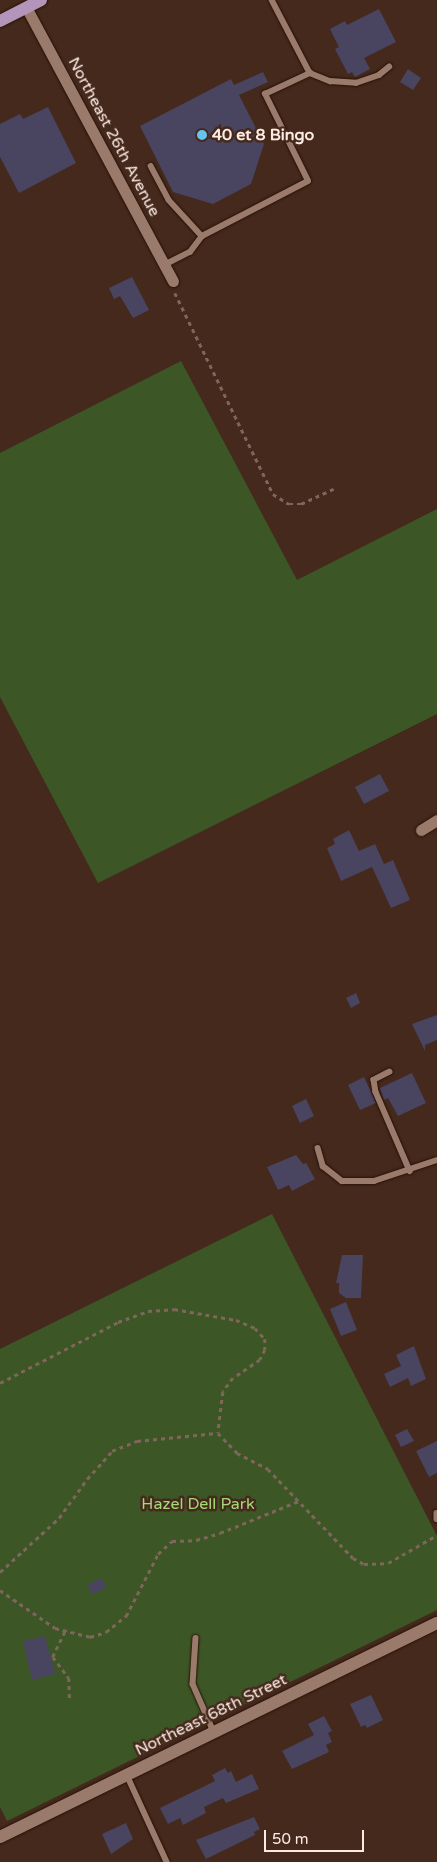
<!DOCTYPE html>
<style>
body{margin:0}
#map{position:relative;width:437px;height:1862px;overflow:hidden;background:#44291c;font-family:"Varela Round",sans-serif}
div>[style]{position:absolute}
.green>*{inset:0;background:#3d5626}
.building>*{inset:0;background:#49445f}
.path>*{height:2.5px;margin-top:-1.25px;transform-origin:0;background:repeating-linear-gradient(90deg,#7e665b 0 4px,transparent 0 8px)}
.roads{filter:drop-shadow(0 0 1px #291105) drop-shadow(0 0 1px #291105)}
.service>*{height:5.5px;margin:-2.75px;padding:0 2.75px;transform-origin:2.75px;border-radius:2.75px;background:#9a7b6b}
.minor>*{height:11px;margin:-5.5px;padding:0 5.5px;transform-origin:5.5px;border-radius:5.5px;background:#9a7b6b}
.tertiary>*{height:12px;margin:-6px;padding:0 6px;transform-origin:6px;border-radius:6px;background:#9a7b6b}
.primary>*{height:12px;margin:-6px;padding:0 6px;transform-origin:6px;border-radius:6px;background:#b394bb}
.dots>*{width:14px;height:14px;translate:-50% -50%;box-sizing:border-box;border:2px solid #44291c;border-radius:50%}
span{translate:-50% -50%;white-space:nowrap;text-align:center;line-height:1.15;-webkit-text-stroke:5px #44291c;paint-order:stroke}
.poi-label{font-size:16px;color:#fdebe3;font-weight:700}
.left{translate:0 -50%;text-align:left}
.street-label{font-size:16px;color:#fdebe3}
.park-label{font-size:16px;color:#a4d976}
.scale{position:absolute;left:264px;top:1830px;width:100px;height:22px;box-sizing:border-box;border:2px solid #fdebe3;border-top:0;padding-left:6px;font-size:15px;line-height:18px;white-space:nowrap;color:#fdebe3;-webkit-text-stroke:4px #44291c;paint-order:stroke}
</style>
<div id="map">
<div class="green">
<div style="clip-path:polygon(181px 361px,297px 580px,437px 509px,437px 714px,98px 883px,0 697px,0 453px)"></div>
<div style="clip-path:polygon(272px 1214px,437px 1536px,437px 1610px,7px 1821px,0 1807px,0 1349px)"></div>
</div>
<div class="building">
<div style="clip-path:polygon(379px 9px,396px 42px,364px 58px,370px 69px,355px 77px,352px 72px,348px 74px,335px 49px,339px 47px,330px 29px,345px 21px,347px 25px)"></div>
<div style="clip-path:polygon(408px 69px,421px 78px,413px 90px,400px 82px)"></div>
<div style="clip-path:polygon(263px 72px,268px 82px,239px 95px,264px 144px,251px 184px,213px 204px,173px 192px,140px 126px,231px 79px,234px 85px)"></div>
<div style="clip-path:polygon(48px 107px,76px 163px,19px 193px,0 157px,0 124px,20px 114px,23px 119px)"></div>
<div style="clip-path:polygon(132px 277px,149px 310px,133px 318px,120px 296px,114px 299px,109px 288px)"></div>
<div style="clip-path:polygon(380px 774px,389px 791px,364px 804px,355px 787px)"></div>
<div style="clip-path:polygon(349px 830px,359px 851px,375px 844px,384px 864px,393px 860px,410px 900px,391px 908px,372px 867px,341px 881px,327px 848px,335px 844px,333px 839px)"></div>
<div style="clip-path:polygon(356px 993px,360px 1003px,351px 1008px,346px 998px)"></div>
<div style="clip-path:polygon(437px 1015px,437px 1040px,425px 1045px,425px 1051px,412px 1024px)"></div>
<div style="clip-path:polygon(412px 1073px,426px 1103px,398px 1116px,388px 1098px,384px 1100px,380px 1088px)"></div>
<div style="clip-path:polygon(364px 1077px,376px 1103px,360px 1110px,348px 1085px)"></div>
<div style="clip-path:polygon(306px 1099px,314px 1116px,300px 1123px,292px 1106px)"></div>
<div style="clip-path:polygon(296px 1155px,303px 1164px,306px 1163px,315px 1179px,292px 1191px,289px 1185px,278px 1190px,267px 1167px)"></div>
<div style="clip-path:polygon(342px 1255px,363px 1255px,361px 1298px,346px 1298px,339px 1293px,339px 1283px,336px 1283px)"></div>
<div style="clip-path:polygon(346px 1302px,357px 1330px,341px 1336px,330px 1309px)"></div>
<div style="clip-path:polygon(414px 1346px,426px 1379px,411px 1386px,408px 1378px,390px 1387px,384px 1374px,401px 1366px,396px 1355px)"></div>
<div style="clip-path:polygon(407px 1429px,414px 1441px,401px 1447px,395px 1435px)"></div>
<div style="clip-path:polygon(437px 1441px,437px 1473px,429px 1477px,416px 1451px)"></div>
<div style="clip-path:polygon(102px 1578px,106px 1588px,91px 1594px,88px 1584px)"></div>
<div style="clip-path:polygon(45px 1636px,55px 1674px,32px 1680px,23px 1641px)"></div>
<div style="clip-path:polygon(371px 1695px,383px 1720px,367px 1728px,365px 1725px,361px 1727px,350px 1704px)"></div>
<div style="clip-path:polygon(324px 1716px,332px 1731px,328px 1733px,332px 1742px,326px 1745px,329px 1752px,292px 1769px,282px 1751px,314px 1735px,308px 1724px)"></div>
<div style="clip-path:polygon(225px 1768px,228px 1773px,231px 1771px,236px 1782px,252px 1774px,259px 1789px,226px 1803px,223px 1798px,204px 1807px,206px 1813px,183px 1825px,180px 1818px,168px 1824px,160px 1808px,215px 1781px,212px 1775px)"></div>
<div style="clip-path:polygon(254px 1817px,260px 1829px,254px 1832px,255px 1835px,206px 1859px,196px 1840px)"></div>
<div style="clip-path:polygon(126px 1823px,133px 1839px,111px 1854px,102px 1834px)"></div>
</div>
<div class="path">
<div style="left:175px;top:293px;width:224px;rotate:64deg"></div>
<div style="left:273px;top:494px;width:19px;rotate:32deg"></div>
<div style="left:289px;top:504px;width:12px"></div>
<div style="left:301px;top:504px;width:38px;rotate:-25deg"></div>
<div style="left:0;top:1383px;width:133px;rotate:-27.3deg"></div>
<div style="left:118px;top:1322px;width:32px;rotate:-20deg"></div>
<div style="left:148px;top:1311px;width:26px;rotate:-4deg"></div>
<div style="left:174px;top:1309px;width:63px;rotate:10.1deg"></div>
<div style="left:236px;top:1320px;width:21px;rotate:23deg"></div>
<div style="left:255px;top:1328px;width:15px;rotate:48deg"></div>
<div style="left:265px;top:1339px;width:11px;rotate:90deg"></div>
<div style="left:265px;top:1350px;width:11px;rotate:117deg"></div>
<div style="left:260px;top:1360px;width:32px;rotate:146deg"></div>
<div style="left:233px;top:1378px;width:17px;rotate:126deg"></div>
<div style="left:223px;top:1392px;width:41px;rotate:97deg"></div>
<div style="left:218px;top:1433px;width:28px;rotate:46deg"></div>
<div style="left:237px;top:1453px;width:35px;rotate:27deg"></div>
<div style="left:268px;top:1469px;width:123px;rotate:46.3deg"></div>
<div style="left:353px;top:1558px;width:13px;rotate:29deg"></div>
<div style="left:364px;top:1564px;width:24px;rotate:-2deg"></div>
<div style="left:388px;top:1563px;width:56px;rotate:-29.7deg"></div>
<div style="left:0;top:1572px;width:80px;rotate:-42.5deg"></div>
<div style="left:59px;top:1518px;width:48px;rotate:-54.3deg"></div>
<div style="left:87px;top:1479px;width:38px;rotate:-48deg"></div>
<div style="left:112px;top:1451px;width:27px;rotate:-22deg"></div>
<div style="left:137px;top:1441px;width:80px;rotate:-5.7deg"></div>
<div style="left:0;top:1590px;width:67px;rotate:34.6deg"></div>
<div style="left:55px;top:1628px;width:36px;rotate:14deg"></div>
<div style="left:90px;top:1637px;width:17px;rotate:-17deg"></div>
<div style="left:106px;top:1632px;width:26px;rotate:-39deg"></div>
<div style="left:126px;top:1616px;width:70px;rotate:-62.7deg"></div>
<div style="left:158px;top:1554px;width:19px;rotate:-43deg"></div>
<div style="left:172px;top:1541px;width:24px;rotate:-2deg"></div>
<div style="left:196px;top:1540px;width:25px;rotate:-16deg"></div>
<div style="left:220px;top:1533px;width:85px;rotate:-22.1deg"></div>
<div style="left:65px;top:1632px;width:28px;rotate:116deg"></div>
<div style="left:53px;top:1657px;width:26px;rotate:53deg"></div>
<div style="left:69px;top:1678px;width:23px;rotate:88deg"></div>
</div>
<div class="roads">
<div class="service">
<div style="left:272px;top:0;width:82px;rotate:62.5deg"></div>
<div style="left:151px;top:166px;width:38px;rotate:62deg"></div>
<div style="left:169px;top:200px;width:49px;rotate:47.5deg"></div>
<div style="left:164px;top:265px;width:29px;rotate:-27deg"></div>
<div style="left:190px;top:252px;width:20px;rotate:-53deg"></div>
<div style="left:202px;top:236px;width:119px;rotate:-27.4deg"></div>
<div style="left:308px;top:181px;width:97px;rotate:-116.3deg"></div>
<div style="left:265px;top:94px;width:50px;rotate:-25deg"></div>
<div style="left:310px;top:73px;width:22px;rotate:22deg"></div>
<div style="left:330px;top:81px;width:26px;rotate:4deg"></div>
<div style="left:356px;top:83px;width:24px;rotate:-19deg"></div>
<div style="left:379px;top:75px;width:13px;rotate:-39deg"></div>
<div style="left:390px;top:1072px;width:18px;rotate:153deg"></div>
<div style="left:374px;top:1080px;width:12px;rotate:81deg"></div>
<div style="left:376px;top:1092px;width:86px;rotate:66.7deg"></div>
<div style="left:318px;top:1148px;width:19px;rotate:74deg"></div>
<div style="left:323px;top:1166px;width:24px;rotate:38deg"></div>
<div style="left:342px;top:1181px;width:32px"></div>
<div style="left:374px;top:1181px;width:66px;rotate:-18.4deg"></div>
<div style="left:437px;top:1513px;width:6px;rotate:90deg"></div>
<div style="left:196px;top:1638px;width:46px;rotate:93.7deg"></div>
<div style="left:193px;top:1684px;width:52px;rotate:66.4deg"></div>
<div style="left:127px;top:1775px;width:96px;rotate:65.3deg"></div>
</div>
<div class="minor">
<div style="left:26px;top:7px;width:311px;rotate:61.8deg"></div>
<div style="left:421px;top:830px;width:19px;rotate:-32deg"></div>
</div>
<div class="tertiary">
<div style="left:0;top:1837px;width:487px;rotate:-26.1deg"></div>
</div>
<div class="primary">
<div style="left:0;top:21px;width:46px;rotate:-27.1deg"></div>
</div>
</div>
<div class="dots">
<div style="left:202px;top:135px;background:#65c5ee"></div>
</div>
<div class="poi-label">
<span class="left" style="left:212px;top:135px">40 et 8 Bingo</span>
</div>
<div class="street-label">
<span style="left:114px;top:137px;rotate:62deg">Northeast 26th Avenue</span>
<span style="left:211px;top:1715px;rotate:-26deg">Northeast 68th Street</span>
</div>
<div class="park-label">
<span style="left:198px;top:1504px">Hazel Dell Park</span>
</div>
<div class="scale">50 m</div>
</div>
